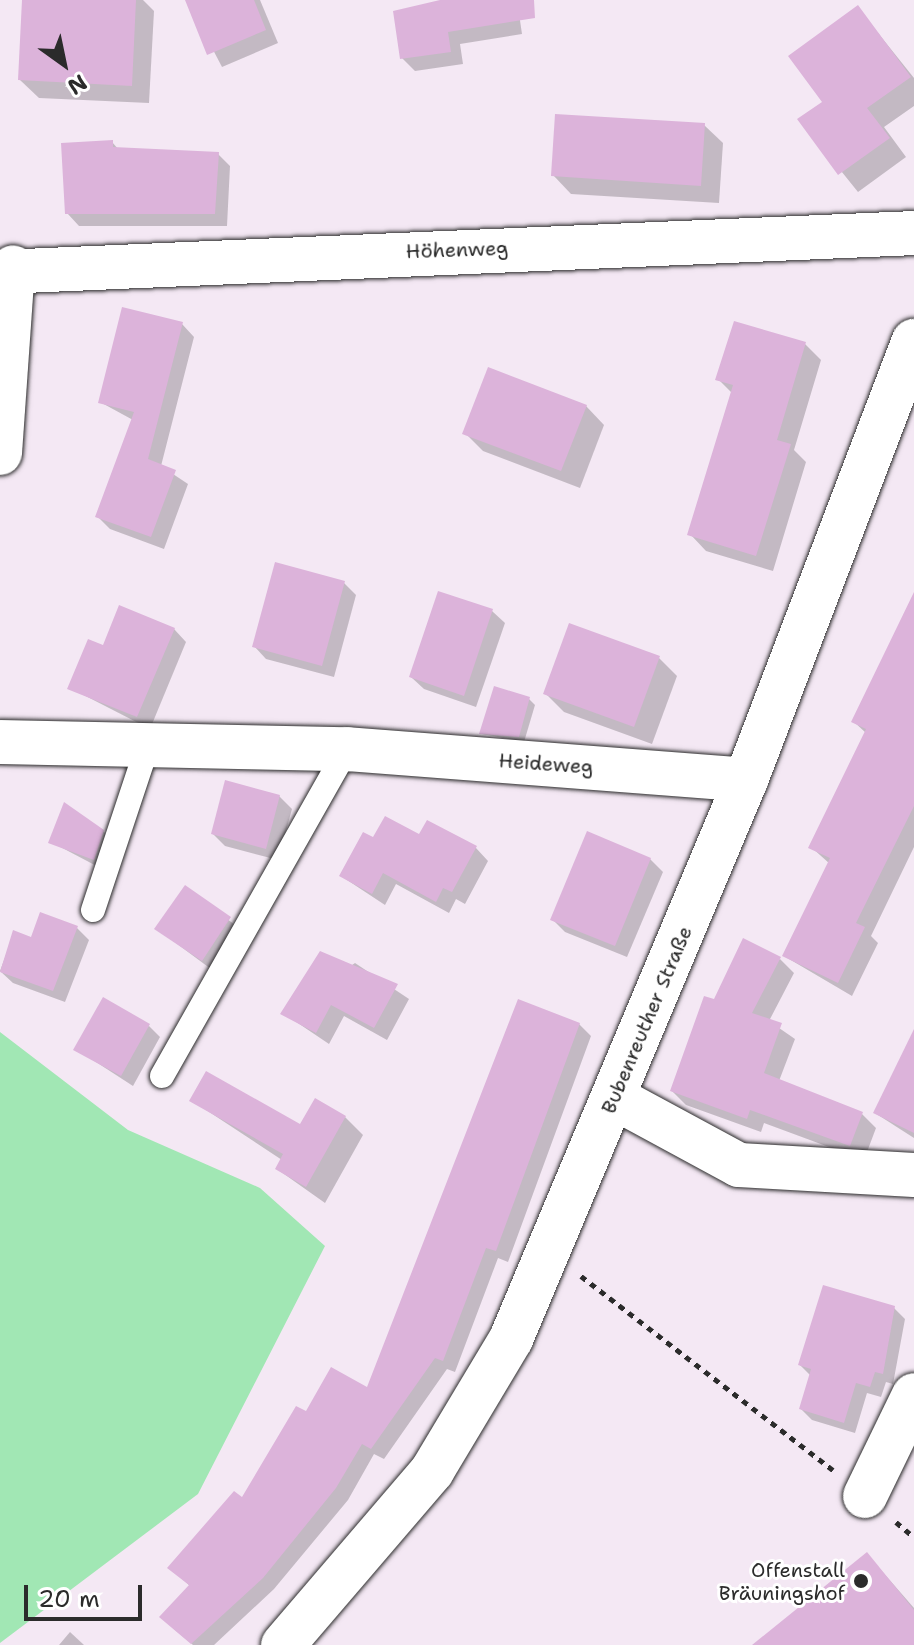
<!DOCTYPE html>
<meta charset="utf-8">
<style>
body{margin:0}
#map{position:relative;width:914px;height:1645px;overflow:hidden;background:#f4e8f4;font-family:"Shantell Sans",sans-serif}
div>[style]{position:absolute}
.green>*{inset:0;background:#a1e7b4}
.shadow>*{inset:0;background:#0003}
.building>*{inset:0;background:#dcb3da}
.path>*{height:5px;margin-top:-2.5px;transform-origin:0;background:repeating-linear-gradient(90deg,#2b2b2b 0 6px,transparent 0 12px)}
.roads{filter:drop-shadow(0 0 2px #2b2b2b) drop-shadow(0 0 2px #2b2b2b)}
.service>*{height:24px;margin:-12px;padding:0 12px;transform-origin:12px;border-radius:12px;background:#fff}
.minor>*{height:44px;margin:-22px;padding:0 22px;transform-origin:22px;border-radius:22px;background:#fff}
.tertiary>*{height:44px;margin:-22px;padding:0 22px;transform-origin:22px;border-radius:22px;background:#fff}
.dots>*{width:22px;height:22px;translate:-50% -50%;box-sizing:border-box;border:4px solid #fff;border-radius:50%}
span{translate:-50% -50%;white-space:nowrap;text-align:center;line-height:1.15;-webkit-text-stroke:6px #fff;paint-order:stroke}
.street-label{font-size:20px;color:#2b2b2b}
.poi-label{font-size:20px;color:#2b2b2b}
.right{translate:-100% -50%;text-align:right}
.north{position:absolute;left:24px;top:24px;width:80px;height:80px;-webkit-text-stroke:6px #fff;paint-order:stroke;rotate:147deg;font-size:22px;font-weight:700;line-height:32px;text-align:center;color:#2b2b2b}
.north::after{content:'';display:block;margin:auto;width:28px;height:36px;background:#2b2b2b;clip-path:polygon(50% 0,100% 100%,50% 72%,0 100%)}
.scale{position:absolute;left:24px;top:1585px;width:118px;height:36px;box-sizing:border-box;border:4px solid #2b2b2b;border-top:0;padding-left:10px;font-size:24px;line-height:28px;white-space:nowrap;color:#2b2b2b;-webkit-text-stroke:6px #fff;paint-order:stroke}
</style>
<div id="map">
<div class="green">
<div style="clip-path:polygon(0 1032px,128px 1130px,260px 1188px,325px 1246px,198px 1494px,0 1643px)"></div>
</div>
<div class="shadow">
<div style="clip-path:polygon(24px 0,143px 0,154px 11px,149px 103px,39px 98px,20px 80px)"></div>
<div style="clip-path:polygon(187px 0,260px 0,278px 43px,222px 67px)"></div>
<div style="clip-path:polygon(442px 0,517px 0,522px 34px,460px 44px,463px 64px,415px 71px,402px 58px)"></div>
<div style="clip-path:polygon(858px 8px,914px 78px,914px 106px,884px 127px,906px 157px,858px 192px,800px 120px,824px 103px)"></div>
<div style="clip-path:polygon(704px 125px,723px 143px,719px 203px,571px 194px,553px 175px)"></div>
<div style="clip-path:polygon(112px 142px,119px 150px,218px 154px,230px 166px,227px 226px,79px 226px,67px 213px)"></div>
<div style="clip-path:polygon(182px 324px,194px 337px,161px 466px,188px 484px,164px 549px,110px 529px,97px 516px,133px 420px,100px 402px)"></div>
<div style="clip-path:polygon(805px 344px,821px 360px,794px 450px,806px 462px,773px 571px,706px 551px,690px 534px,733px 394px,718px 379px)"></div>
<div style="clip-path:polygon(586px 406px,604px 425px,580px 488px,483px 451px,465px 433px)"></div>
<div style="clip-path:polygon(344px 583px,356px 595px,334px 677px,266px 659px,254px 646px)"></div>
<div style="clip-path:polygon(914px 597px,914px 847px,871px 936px,878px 943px,852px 996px,784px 956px,830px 864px,811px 847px,866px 733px,853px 721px)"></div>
<div style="clip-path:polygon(492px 611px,505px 623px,476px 707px,424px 689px,411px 677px)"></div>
<div style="clip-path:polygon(174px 629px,186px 642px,150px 729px,70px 688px,104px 648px)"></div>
<div style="clip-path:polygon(659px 658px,677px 676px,652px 744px,564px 712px,545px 693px)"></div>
<div style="clip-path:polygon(529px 699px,535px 705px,524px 742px,482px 734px)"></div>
<div style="clip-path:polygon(279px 796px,292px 809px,278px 860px,225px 846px,213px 834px)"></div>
<div style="clip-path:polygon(103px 831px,115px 844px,106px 871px,51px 842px)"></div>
<div style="clip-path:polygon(420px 837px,476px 848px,488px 861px,465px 904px,456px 899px,449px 913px,396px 884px,385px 905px,341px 876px,374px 840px)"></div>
<div style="clip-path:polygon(650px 859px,663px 872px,627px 957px,565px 932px,553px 920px)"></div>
<div style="clip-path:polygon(193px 893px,243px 931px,215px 972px,157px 929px)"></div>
<div style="clip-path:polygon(77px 928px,89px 940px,65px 1002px,13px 983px,0 971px,14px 933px,32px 939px)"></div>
<div style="clip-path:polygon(780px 959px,794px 973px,769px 1021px,795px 1039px,779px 1081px,862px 1114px,876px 1128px,864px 1160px,764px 1123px,761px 1132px,686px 1105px,672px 1091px,715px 1002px)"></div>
<div style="clip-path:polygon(355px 963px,409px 999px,387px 1040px,344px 1016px,329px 1044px,283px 1013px)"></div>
<div style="clip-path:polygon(579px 1024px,591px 1036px,508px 1262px,498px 1258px,455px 1372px,447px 1369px,384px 1459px,374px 1454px,348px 1500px,274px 1589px,214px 1645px,193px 1645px,174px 1629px,190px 1586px,170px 1568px,243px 1500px,306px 1414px,368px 1390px)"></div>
<div style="clip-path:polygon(149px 1026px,160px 1037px,133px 1086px,76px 1049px)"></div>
<div style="clip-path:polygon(914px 1073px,914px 1138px,875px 1113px)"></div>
<div style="clip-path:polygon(191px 1100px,301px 1127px,345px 1117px,363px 1135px,325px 1203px,277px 1169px,282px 1160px)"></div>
<div style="clip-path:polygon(894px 1308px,905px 1319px,893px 1384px,886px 1382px,881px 1397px,867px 1393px,855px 1433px,812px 1420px,801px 1409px,811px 1376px,800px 1365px)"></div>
<div style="clip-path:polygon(867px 1554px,914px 1608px,914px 1645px,755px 1645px)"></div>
<div style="clip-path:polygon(70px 1632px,84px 1645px,59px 1645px)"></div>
</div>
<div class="building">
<div style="clip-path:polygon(22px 0,136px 0,132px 86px,18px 80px)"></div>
<div style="clip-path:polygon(185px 0,254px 0,266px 30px,207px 55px)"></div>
<div style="clip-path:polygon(440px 0,534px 0,535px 18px,448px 32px,451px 52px,400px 59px,393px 11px)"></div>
<div style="clip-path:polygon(858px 5px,911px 77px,867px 108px,890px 138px,838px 175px,797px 119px,822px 102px,788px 56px)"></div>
<div style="clip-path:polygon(555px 114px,705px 123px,701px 186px,551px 176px)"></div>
<div style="clip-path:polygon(113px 140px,113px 147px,219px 152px,215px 214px,65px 214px,61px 143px)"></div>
<div style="clip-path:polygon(122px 307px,183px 322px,148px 459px,176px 470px,151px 537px,95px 517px,134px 412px,98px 403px)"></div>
<div style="clip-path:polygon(734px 321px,806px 342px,777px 440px,791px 444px,756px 556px,687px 535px,733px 385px,715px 380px)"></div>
<div style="clip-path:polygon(488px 367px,587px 405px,561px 471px,462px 434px)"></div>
<div style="clip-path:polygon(275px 562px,345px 581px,322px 666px,252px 647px)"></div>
<div style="clip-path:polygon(438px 591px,493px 609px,464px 696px,409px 677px)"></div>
<div style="clip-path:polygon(914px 592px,914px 806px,856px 923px,865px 927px,838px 983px,782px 956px,830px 858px,808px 848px,866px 729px,851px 722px)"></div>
<div style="clip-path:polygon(119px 605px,175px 628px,137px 717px,67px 689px,88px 639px,103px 645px)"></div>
<div style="clip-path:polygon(569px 623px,660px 656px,634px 727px,543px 694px)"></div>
<div style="clip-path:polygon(494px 686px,530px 697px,519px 737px,479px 734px)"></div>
<div style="clip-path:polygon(225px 780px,280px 795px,266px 849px,211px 834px)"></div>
<div style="clip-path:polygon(64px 802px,104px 830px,94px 860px,48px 843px)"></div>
<div style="clip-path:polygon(385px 816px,419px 834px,427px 820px,477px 846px,452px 892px,443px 888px,436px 902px,383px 873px,372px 894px,339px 876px,363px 832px,373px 837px)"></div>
<div style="clip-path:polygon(587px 831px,651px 858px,615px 946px,550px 920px)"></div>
<div style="clip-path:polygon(185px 885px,231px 917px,202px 961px,154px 929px)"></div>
<div style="clip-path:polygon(40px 912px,78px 926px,53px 991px,0 972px,13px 930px,31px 937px)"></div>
<div style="clip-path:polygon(743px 938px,781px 957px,752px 1013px,782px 1023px,764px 1073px,863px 1112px,850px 1146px,750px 1110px,747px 1119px,670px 1091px,704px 996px,714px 999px)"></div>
<div style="clip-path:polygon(320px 951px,398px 984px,374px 1028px,331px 1005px,316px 1033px,280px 1014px)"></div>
<div style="clip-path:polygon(103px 997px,150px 1024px,121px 1076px,73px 1050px)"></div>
<div style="clip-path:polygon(518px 999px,580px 1023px,496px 1251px,486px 1248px,443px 1361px,435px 1358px,371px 1449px,362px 1444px,336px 1488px,263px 1578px,191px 1644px,159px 1617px,189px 1585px,167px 1568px,234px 1491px,242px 1497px,296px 1406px,306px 1411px,331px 1367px,367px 1387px)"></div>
<div style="clip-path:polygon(914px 1029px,914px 1133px,873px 1113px)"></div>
<div style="clip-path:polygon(206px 1071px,300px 1124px,315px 1098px,346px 1116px,306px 1187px,275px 1169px,283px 1154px,189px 1101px)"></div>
<div style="clip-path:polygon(823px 1285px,895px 1306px,883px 1374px,875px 1372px,870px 1387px,856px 1383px,844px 1423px,799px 1409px,811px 1369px,798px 1365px)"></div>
<div style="clip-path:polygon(867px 1552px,914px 1610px,914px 1645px,752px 1645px)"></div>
</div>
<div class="path">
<div style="left:581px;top:1276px;width:318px;rotate:37.6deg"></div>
<div style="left:896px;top:1522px;width:23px;rotate:40deg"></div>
</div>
<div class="roads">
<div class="service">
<div style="left:93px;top:910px;width:174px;rotate:-71.6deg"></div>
<div style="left:162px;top:1076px;width:376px;rotate:-60.5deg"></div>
</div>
<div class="minor">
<div style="left:0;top:272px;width:915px;rotate:-2.44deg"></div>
<div style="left:0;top:453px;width:186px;rotate:-86deg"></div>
<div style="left:0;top:742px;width:347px;rotate:1.2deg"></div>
<div style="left:347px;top:749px;width:400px;rotate:4.4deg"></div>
<div style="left:615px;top:1098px;width:141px;rotate:28.4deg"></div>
<div style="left:739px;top:1165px;width:175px;rotate:3.3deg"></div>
<div style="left:865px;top:1496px;width:112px;rotate:-64.1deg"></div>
</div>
<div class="tertiary">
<div style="left:283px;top:1645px;width:229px;rotate:-49.4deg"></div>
<div style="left:432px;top:1471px;width:154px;rotate:-59.1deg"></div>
<div style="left:511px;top:1339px;width:606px;rotate:-67.2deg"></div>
<div style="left:746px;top:780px;width:470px;rotate:-69.1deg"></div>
</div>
</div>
<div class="dots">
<div style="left:861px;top:1581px;background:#2b2b2b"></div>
</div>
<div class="street-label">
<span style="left:457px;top:250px;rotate:-2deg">Höhenweg</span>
<span style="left:546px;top:764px;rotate:4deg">Heideweg</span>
<span style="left:647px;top:1020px;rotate:-67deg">Bubenreuther Straße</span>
</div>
<div class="poi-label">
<span class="right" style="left:845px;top:1582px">Offenstall<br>Bräuningshof</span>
</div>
<div class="north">N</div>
<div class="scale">20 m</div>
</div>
